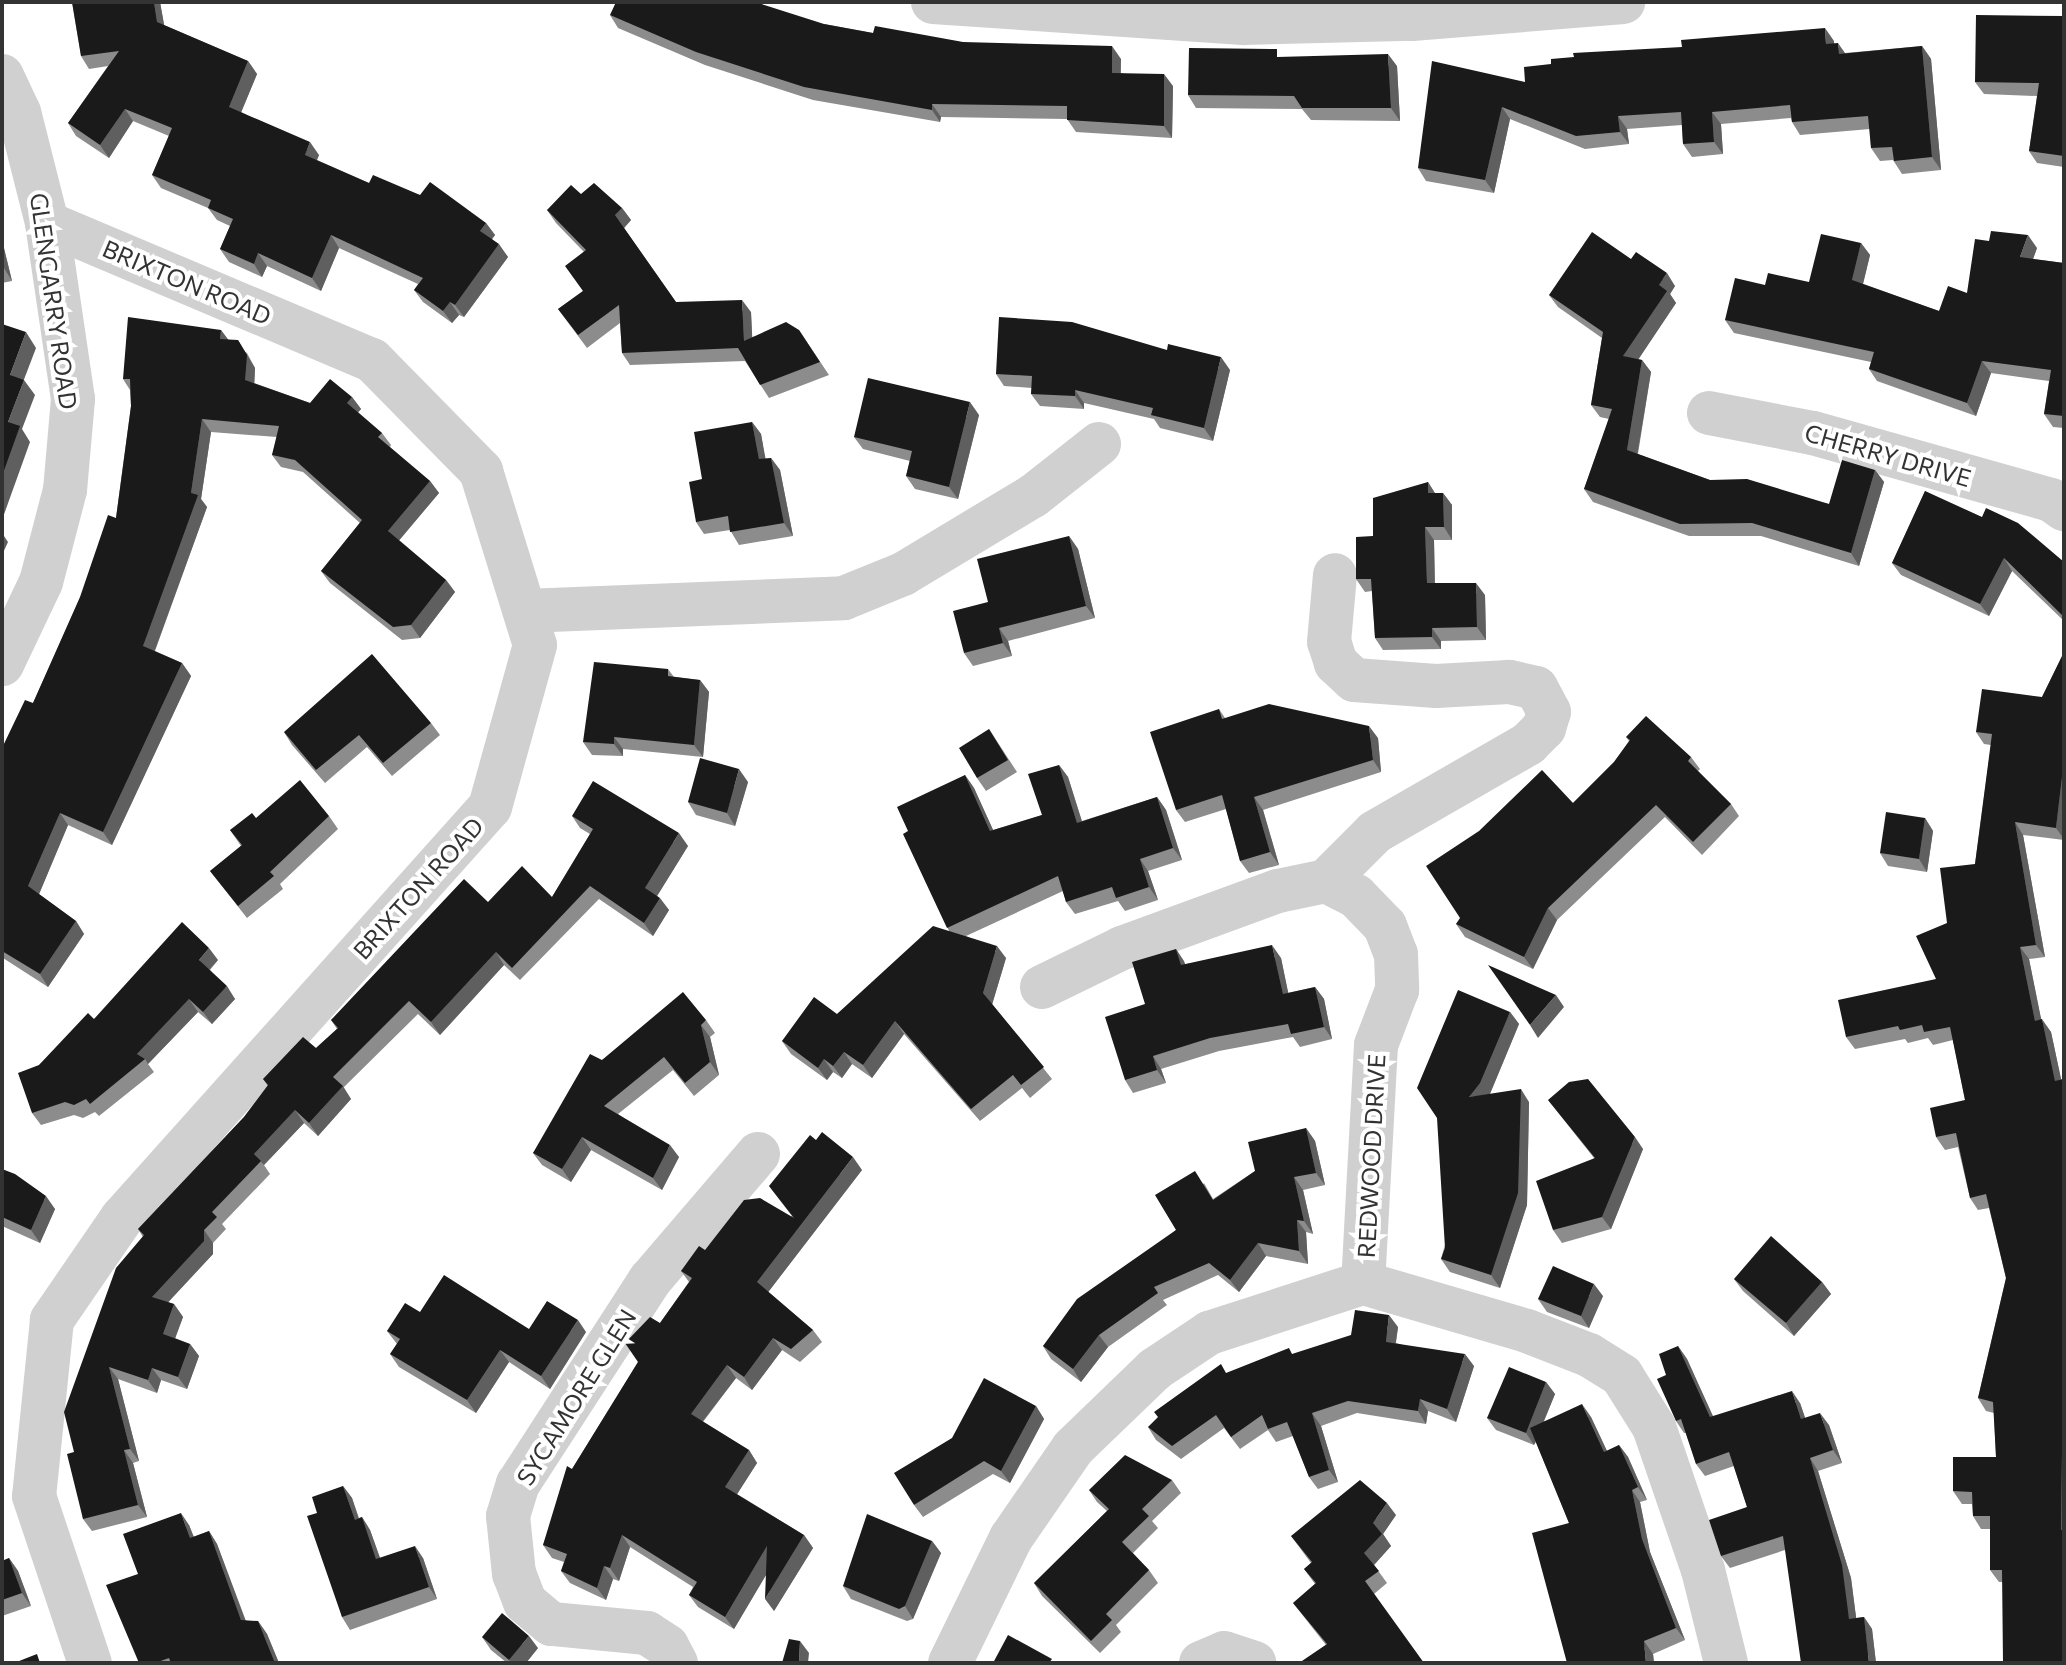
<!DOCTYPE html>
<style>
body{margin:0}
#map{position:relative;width:2066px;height:1665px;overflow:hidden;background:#fff;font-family:Commissioner,sans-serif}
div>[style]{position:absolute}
.minor>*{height:44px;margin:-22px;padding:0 22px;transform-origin:22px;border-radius:22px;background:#d0d0d0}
.wall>*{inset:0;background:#8c8c8c}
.shaded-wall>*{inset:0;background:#5f5f5f}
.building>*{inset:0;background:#1a1a1a}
span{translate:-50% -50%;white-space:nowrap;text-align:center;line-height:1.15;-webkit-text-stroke:8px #fff;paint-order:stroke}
.street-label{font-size:24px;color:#333}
.frame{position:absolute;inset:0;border:4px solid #333;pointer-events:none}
</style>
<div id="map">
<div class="minor">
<div style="left:933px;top:2px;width:311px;rotate:3.9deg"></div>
<div style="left:1243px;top:23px;width:169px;rotate:-1.4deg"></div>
<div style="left:1412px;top:19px;width:212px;rotate:-4.6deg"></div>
<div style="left:2px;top:76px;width:40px;rotate:65deg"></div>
<div style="left:19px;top:112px;width:114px;rotate:75.8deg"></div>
<div style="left:47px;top:223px;width:178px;rotate:81.6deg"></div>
<div style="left:73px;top:399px;width:91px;rotate:95deg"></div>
<div style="left:65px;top:490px;width:95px;rotate:104.6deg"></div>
<div style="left:41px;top:582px;width:91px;rotate:115.4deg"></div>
<div style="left:47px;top:223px;width:353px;rotate:22.9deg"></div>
<div style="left:372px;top:360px;width:156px;rotate:45.5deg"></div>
<div style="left:481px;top:471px;width:182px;rotate:72.8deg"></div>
<div style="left:535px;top:645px;width:168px;rotate:105.5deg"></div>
<div style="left:490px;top:807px;width:552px;rotate:131.84deg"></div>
<div style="left:122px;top:1218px;width:124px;rotate:124.5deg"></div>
<div style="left:52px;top:1320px;width:177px;rotate:95.8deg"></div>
<div style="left:34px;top:1496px;width:176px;rotate:71.5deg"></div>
<div style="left:1709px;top:413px;width:106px;rotate:10.9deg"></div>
<div style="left:1813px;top:433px;width:247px;rotate:15.7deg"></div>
<div style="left:2051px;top:500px;width:16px;rotate:35deg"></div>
<div style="left:525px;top:611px;width:319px;rotate:-2.3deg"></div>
<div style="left:844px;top:598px;width:64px;rotate:-22.1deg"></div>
<div style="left:903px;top:574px;width:152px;rotate:-31deg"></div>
<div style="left:1033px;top:496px;width:84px;rotate:-38.2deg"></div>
<div style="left:1326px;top:881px;width:69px;rotate:-45deg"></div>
<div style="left:1375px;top:832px;width:177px;rotate:-29.9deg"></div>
<div style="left:1528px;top:744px;width:23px;rotate:-45deg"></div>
<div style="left:1544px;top:728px;width:17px;rotate:-73deg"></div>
<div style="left:1549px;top:712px;width:27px;rotate:-118deg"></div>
<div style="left:1536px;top:688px;width:28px;rotate:-167deg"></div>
<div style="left:1509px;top:682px;width:73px;rotate:176.9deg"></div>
<div style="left:1436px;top:686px;width:82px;rotate:-175.8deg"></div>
<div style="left:1354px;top:680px;width:25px;rotate:-137deg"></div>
<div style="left:1336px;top:663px;width:22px;rotate:-108deg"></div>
<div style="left:1329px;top:642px;width:67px;rotate:-84.9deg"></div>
<div style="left:1042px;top:987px;width:89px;rotate:-26deg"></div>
<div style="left:1122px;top:948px;width:166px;rotate:-20.1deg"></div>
<div style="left:1278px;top:891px;width:49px;rotate:-11.8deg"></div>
<div style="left:1326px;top:881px;width:34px;rotate:27deg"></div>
<div style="left:1356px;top:896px;width:42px;rotate:46deg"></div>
<div style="left:1385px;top:926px;width:30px;rotate:69deg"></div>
<div style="left:1396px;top:954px;width:36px;rotate:88deg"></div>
<div style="left:1397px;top:990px;width:59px;rotate:110.9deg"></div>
<div style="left:1376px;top:1045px;width:238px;rotate:93.1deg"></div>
<div style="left:1363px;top:1283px;width:171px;rotate:16.3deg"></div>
<div style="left:1527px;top:1331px;width:66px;rotate:21.2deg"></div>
<div style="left:1589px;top:1355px;width:39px;rotate:32deg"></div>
<div style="left:1622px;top:1376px;width:60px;rotate:57.9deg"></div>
<div style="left:1654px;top:1427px;width:151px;rotate:71.1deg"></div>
<div style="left:1703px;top:1570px;width:96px;rotate:76.1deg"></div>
<div style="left:676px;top:1663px;width:19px;rotate:-118deg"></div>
<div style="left:667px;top:1646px;width:24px;rotate:-147deg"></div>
<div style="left:647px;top:1633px;width:96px;rotate:-174.6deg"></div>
<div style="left:551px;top:1624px;width:34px;rotate:-140deg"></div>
<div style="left:525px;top:1602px;width:30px;rotate:-111deg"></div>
<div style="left:514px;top:1574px;width:58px;rotate:-95.9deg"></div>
<div style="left:508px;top:1516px;width:34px;rotate:-73deg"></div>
<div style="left:518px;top:1484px;width:243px;rotate:-57.1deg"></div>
<div style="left:650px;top:1280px;width:166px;rotate:-49.4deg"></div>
<div style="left:950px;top:1663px;width:139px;rotate:-64deg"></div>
<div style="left:1011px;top:1538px;width:109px;rotate:-55.4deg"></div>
<div style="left:1073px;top:1448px;width:114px;rotate:-43.9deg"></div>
<div style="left:1155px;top:1369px;width:65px;rotate:-33.7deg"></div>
<div style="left:1209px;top:1333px;width:162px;rotate:-18deg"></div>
<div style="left:1201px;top:1663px;width:25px;rotate:-23deg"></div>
<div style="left:1224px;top:1653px;width:32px;rotate:18deg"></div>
</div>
<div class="wall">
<div style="clip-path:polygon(72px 2px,160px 2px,164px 25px,248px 61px,257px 74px,241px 112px,319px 155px,317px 160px,369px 183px,420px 195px,486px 223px,495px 235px,492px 239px,508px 257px,464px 317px,459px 315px,452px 323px,423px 302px,414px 290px,418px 284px,339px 248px,321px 291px,267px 266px,262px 277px,229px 262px,220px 249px,230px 226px,217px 220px,208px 208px,161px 188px,152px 175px,169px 136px,133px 121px,109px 158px,76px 136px,68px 123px,108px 66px,89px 69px,81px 56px)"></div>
<div style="clip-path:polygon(610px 15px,824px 24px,873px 33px,1121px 59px,1121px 73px,1173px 86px,1172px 138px,1076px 132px,1067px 119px,941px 117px,940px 122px,813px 100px,705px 65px,618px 28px)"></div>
<div style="clip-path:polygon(2064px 16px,2064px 167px,2037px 163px,2029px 151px,2037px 96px,1984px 94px,1975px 82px)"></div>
<div style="clip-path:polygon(1834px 41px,1834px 44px,1845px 53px,1922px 46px,1931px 59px,1941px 170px,1902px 174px,1893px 160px,1880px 161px,1871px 148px,1870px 129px,1800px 135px,1792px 122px,1791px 118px,1721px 124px,1723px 154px,1692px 157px,1683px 144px,1682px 125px,1627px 129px,1629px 144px,1585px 149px,1510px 119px,1494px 193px,1426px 181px,1418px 168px,1525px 82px)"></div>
<div style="clip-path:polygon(1282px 57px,1397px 66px,1400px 121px,1311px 120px,1302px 109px,1196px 108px,1188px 95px)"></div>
<div style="clip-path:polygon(581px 194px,622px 208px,631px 220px,624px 228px,676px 302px,751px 312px,752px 337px,799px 330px,829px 375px,769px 398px,745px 361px,630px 365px,622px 353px,620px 323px,587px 348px,558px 309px,583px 291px,584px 252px,556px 223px,547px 210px)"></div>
<div style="clip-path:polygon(2px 240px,12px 281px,2px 283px)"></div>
<div style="clip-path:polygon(1861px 243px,1870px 255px,1863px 284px,1939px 311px,2037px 248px,2033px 259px,2064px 263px,2064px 428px,2053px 427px,2044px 414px,2049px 381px,1991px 373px,1976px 416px,1877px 381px,1869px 369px,1871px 362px,1734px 333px,1725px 320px,1765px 285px,1809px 282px)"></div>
<div style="clip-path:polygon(1631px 259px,1675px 286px,1670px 294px,1676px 303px,1638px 359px,1642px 360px,1651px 372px,1638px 454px,1710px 480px,1829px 504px,1875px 470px,1884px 482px,1859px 566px,1761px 536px,1689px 536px,1593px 502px,1584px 489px,1609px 419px,1600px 417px,1591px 405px,1602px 338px,1558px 307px,1549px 295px)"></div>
<div style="clip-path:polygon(221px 330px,228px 340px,247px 353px,255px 368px,254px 383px,310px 403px,352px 397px,361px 409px,358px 412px,382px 433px,391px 445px,390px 447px,430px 481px,439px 493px,399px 540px,446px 580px,455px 592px,420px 638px,402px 640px,330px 583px,321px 571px,360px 523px,303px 472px,281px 467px,272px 455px,277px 437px,211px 432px,201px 499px,207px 507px,155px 651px,182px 663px,191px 676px,112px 845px,68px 825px,39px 894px,76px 921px,84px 934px,48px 987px,3px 958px,2px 959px,2px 748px,33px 703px,116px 518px,131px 406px,130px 390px,123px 379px)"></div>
<div style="clip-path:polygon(1230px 370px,1213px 441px,1160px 428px,1154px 419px,1084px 403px,1084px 409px,1040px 406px,1031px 394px,1032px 388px,1004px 386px,996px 374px)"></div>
<div style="clip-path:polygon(979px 415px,958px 499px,915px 489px,906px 476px,910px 461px,863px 449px,854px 437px)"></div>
<div style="clip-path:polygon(752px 422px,761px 434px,765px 459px,771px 458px,780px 470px,793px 536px,739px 545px,730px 530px,704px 534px,696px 522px,702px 479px)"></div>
<div style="clip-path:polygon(1428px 482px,1435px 493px,1443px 493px,1452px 505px,1452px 540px,1434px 540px,1435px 583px,1485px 595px,1486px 640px,1441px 641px,1441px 649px,1383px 650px,1375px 638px,1372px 591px,1365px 592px,1356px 579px,1373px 536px)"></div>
<div style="clip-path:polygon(1925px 491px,2064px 562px,2064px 621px,2012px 571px,1989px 616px,1901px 575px,1892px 563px)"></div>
<div style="clip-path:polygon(1069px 536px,1078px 549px,1095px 618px,1008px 641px,1012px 656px,973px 666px,964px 653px,988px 602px)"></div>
<div style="clip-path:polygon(2064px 652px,2064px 840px,2023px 835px,2045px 957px,2029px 959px,2041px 1020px,2051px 1032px,2061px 1079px,2064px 1079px,2064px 1663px,2002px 1582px,1999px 1582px,1990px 1570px,1990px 1529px,1981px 1529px,1973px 1516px,1972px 1504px,1962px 1504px,1953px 1491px,1996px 1457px,1994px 1413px,1986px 1411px,1978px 1398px,2006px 1278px,1989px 1208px,1978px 1210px,1970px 1198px,1958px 1147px,1945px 1150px,1936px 1137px,1965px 1100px,1953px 1040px,1933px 1045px,1928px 1038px,1908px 1043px,1905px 1039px,1855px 1049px,1846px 1037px,1936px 979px,1947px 923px,1975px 864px,1991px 745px,1984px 744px,1976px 732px,2042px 697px)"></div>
<div style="clip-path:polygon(668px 669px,674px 677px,700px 680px,709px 692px,703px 757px,623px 749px,623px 756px,592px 755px,583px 742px)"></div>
<div style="clip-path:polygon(1219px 709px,1225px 718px,1378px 738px,1381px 772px,1263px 810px,1279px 865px,1249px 873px,1240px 861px,1226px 809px,1185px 822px,1176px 810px)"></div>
<div style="clip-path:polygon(431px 723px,440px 735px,392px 776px,367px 747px,325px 783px,292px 745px,284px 732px)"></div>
<div style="clip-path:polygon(989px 729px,1017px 772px,986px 791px,977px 778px)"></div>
<div style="clip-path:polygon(1626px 737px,1691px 757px,1700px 769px,1698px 771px,1731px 804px,1739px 816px,1702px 855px,1665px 817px,1557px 920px,1533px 969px,1465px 937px,1456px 924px,1573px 803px,1614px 762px,1629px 741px)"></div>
<div style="clip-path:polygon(1059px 765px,1068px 777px,1082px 821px,1157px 797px,1166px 810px,1182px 860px,1148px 871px,1158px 900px,1125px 911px,1118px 901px,1075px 914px,1066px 902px,1063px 891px,966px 936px,1006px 958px,992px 1004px,1052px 1079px,1030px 1098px,1022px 1088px,980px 1121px,904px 1034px,872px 1078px,852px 1064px,842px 1078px,833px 1072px,827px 1080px,791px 1054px,782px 1041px,837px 1014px,949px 931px,908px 831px,965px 775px,974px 788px,993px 830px,1042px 815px)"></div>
<div style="clip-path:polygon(748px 782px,735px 826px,696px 815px,688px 802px)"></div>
<div style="clip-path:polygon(329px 816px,338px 829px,280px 884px,283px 889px,247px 918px,210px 871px,241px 846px,230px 830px,256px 818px)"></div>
<div style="clip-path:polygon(572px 816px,688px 846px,657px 896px,669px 910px,653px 936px,599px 899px,520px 980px,504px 965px,440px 1035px,418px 1014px,343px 1088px,351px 1099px,318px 1136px,304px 1123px,264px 1165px,270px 1174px,222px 1224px,226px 1229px,213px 1243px,213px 1254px,168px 1302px,174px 1304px,183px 1317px,175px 1338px,190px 1344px,199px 1356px,187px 1389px,161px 1380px,157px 1393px,118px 1379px,139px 1461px,133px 1463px,147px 1517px,92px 1531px,83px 1519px,74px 1452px,143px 1237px,138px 1229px,244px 1117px,268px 1086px,263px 1079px,316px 1048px,337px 1029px,331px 1020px,488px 902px,552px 897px,590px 834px,580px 828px)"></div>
<div style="clip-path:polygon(1925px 818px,1933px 831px,1927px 872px,1888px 866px,1880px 853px)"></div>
<div style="clip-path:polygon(1176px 949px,1185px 964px,1281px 958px,1288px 993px,1315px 987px,1324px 999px,1332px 1039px,1300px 1047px,1293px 1037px,1219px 1051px,1161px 1069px,1166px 1083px,1133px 1093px,1125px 1080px,1145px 1004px)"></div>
<div style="clip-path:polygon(218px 960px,210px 970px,235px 999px,212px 1024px,198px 1012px,148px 1064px,154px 1072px,99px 1116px,95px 1112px,83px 1118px,74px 1115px,41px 1125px,32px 1113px,39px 1065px,94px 1019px)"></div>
<div style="clip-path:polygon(1510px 1012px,1519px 1024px,1490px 1094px,1529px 1102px,1527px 1205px,1500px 1288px,1450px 1272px,1441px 1259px)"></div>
<div style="clip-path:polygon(706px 1020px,715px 1033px,710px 1037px,719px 1075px,694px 1096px,673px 1070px,618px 1114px,679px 1157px,662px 1190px,591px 1150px,571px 1182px,542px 1165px,533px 1153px,602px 1060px)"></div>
<div style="clip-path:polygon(1548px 1100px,1643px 1149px,1611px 1229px,1562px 1243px,1553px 1230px,1594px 1158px)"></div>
<div style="clip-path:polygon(1306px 1128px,1315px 1141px,1325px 1185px,1303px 1190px,1313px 1234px,1306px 1232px,1308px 1264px,1266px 1256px,1239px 1292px,1218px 1275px,1163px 1300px,1167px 1305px,1108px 1347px,1081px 1382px,1051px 1359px,1043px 1346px,1176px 1230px,1204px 1183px,1213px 1199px,1255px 1171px)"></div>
<div style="clip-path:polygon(2px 1169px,55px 1209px,40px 1243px,2px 1226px)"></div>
<div style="clip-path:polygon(862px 1170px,768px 1292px,813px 1330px,822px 1342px,800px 1362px,782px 1350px,752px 1390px,736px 1378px,703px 1422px,749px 1450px,757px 1463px,737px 1494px,804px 1535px,813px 1548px,774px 1611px,766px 1575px,734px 1629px,698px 1607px,689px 1595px,693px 1587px,630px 1547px,619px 1581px,613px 1579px,606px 1600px,570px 1583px,561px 1571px,564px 1562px,552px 1558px,543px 1545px,572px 1469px,638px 1362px,660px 1323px,689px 1282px,681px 1271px,705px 1250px,792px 1216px,769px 1186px)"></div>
<div style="clip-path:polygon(1734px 1279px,1822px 1282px,1831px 1294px,1794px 1336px,1743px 1291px)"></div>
<div style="clip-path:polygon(1603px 1296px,1589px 1328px,1547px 1312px,1538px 1299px)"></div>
<div style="clip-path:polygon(420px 1312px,529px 1329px,586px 1332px,550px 1389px,509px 1362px,476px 1413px,399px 1367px,390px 1354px,397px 1344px,387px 1331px)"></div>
<div style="clip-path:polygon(1398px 1327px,1396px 1343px,1474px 1366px,1456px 1422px,1428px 1411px,1426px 1424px,1357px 1413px,1321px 1426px,1338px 1482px,1318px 1489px,1309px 1477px,1293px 1436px,1276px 1442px,1268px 1430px,1240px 1449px,1224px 1428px,1181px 1459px,1156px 1440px,1148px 1427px,1227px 1373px,1294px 1354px)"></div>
<div style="clip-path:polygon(1678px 1346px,1687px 1359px,1713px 1416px,1800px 1403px,1805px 1418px,1829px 1425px,1842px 1463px,1818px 1471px,1851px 1578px,1856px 1618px,1864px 1617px,1872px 1629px,1876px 1663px,1785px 1550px,1730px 1568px,1721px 1556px,1747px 1507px,1734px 1466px,1705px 1476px,1696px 1464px,1686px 1433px,1684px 1433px,1676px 1421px,1666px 1375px)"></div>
<div style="clip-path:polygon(1546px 1382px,1555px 1394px,1544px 1421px,1591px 1417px,1607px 1451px,1619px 1445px,1628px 1457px,1647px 1500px,1640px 1502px,1650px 1552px,1685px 1640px,1653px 1654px,1654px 1663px,1569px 1523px,1536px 1442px,1534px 1445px,1496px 1430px,1487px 1418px)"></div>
<div style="clip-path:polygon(1036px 1406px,1044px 1419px,1010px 1483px,993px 1474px,923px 1517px,914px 1505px)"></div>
<div style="clip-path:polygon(1172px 1480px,1181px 1493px,1152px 1521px,1158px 1528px,1133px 1553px,1149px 1570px,1158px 1583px,1116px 1625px,1121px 1632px,1100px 1653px,1042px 1596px,1034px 1583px,1107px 1511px,1097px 1502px,1089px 1490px)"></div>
<div style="clip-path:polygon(343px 1486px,352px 1498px,359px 1518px,362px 1517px,370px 1530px,380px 1558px,423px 1558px,437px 1599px,350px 1630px,342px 1617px,317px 1513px)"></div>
<div style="clip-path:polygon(1396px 1515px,1383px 1534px,1391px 1546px,1374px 1565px,1387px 1583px,1374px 1594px,1326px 1645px,1293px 1603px,1315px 1584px,1304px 1569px,1311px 1563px,1291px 1536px)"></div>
<div style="clip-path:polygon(189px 1525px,194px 1537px,209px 1531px,217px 1544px,246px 1621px,258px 1621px,267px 1634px,279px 1663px,139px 1663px,138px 1574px)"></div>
<div style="clip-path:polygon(932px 1541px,941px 1553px,913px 1619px,907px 1621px,851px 1599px,843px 1586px)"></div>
<div style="clip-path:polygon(9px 1558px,18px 1571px,31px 1606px,2px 1616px,2px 1561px)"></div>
<div style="clip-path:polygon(482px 1637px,538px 1648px,526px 1663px,507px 1663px,491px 1650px)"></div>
</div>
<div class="shaded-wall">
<div style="clip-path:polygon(154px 2px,160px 2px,166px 35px,157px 22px)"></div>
<div style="clip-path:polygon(1825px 28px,1834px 41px,1835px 57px,1826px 44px)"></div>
<div style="clip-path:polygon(1838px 43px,1847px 56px,1839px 54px)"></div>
<div style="clip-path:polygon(1112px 46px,1121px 59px,1120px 85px,1112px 73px)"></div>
<div style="clip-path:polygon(1922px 46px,1931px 59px,1941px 170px,1932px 157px)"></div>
<div style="clip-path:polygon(1388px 54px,1397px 66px,1400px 121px,1391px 108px)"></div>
<div style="clip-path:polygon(248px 61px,257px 74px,238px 120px,229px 107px)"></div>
<div style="clip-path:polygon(1164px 74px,1173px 86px,1172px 138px,1164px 126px)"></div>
<div style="clip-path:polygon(932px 104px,941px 117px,940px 122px,932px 110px)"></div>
<div style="clip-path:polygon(1502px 107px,1510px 119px,1494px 193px,1485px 180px)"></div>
<div style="clip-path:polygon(125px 109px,133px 121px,109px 158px,100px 145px)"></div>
<div style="clip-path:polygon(1712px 112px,1721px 124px,1723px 154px,1714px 142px)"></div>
<div style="clip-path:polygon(1618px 116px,1627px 129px,1629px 144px,1620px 132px)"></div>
<div style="clip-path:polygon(310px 142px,319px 155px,314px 167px,305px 155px)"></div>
<div style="clip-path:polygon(622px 208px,631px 220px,624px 228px,615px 215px)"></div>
<div style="clip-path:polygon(486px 223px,495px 235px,489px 243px,480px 231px)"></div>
<div style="clip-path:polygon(331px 235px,339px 248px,321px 291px,312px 278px)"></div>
<div style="clip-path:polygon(2028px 235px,2037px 248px,2029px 270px,2020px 257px)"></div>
<div style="clip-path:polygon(2px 240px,12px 281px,4px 268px,2px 262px)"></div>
<div style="clip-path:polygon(1861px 243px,1870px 255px,1861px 292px,1852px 280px)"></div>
<div style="clip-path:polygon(499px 244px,508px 257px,464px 317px,455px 305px)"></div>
<div style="clip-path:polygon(258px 253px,267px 266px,262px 277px,254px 264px)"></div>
<div style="clip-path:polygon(1667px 273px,1675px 286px,1670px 294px,1676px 303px,1632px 369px,1623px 356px,1659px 285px)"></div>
<div style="clip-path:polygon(742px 300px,751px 312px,753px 353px,744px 341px)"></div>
<div style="clip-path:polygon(450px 302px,459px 315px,452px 323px,443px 311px)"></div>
<div style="clip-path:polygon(221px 330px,230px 342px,220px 339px)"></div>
<div style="clip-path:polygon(26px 332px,36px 348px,20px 390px,10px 375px)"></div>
<div style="clip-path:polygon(238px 340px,255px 368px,254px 393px,245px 380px)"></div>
<div style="clip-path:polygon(1221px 357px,1230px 370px,1213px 441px,1204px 428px)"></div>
<div style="clip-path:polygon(1642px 360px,1651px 372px,1636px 462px,1627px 450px)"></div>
<div style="clip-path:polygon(1982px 361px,1991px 373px,1976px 416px,1967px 403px)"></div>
<div style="clip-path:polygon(24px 380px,35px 395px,22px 429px,30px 442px,2px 520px,2px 476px,8px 422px)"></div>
<div style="clip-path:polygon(1075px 390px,1084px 403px,1084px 409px,1075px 396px)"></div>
<div style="clip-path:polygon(352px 397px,361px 409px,356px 415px,347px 403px)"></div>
<div style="clip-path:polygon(970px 402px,979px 415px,958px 499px,949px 487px)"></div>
<div style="clip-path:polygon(202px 419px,211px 432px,201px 499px,207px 507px,152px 658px,143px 646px,191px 493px)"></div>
<div style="clip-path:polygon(752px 422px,761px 434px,768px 472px,759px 459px)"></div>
<div style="clip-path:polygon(771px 458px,780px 470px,793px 536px,784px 523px)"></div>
<div style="clip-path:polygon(1875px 470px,1884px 482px,1859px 566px,1851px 553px)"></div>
<div style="clip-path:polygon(430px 481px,439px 493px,397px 543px,388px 531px)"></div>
<div style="clip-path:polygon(1428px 482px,1436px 495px,1428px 493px)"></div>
<div style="clip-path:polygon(1443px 493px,1452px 505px,1452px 540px,1444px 527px)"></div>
<div style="clip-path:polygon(1425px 527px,1434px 540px,1435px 596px,1427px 583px)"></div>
<div style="clip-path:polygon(2px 533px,8px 542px,2px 555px)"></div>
<div style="clip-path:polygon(1069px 536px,1078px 549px,1095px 618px,1086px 606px)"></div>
<div style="clip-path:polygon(2004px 558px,2012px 571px,1989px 616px,1980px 604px)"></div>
<div style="clip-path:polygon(446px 580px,455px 592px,420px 638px,411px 625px)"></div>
<div style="clip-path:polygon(1476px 583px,1485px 595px,1486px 640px,1477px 627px)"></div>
<div style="clip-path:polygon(999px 628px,1008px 641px,1012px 656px,1003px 643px)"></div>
<div style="clip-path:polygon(1432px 628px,1441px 641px,1441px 649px,1432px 637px)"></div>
<div style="clip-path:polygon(182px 663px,191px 676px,112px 845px,103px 832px)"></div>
<div style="clip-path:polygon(700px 680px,709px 692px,703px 757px,694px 745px)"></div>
<div style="clip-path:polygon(1369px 726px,1378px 738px,1381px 772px,1373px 760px)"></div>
<div style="clip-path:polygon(614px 737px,623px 749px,623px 756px,614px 744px)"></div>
<div style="clip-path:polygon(2064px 760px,2064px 839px,2056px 828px)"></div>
<div style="clip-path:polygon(1059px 765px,1068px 777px,1086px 835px,1077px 823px)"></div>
<div style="clip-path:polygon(739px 769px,748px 782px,735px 826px,727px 813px)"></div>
<div style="clip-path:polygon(965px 775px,974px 788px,999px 843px,990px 831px)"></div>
<div style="clip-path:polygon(1157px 797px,1166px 810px,1182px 860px,1173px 848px)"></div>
<div style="clip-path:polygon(1254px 797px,1263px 810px,1279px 865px,1270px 852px)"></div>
<div style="clip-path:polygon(60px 813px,68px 825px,37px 899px,28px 886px)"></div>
<div style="clip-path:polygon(1925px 818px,1933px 831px,1927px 872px,1919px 859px)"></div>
<div style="clip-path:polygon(2015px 822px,2023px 835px,2045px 957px,2036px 945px)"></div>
<div style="clip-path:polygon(679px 833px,688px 846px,654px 901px,645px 888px)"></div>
<div style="clip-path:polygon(1140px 859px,1148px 871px,1158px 900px,1149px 887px)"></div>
<div style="clip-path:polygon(660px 898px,669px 910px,653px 936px,644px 923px)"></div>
<div style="clip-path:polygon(1548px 908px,1557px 920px,1533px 969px,1524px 957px)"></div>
<div style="clip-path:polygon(76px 921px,84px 934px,48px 987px,40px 974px)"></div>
<div style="clip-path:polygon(1272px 945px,1281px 958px,1291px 1006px,1283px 994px)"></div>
<div style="clip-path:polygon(997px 946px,1006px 958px,992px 1005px,983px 993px)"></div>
<div style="clip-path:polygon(2020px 947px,2029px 959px,2044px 1033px,2035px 1021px)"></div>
<div style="clip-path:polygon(209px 948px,218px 960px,207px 972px,199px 960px)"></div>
<div style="clip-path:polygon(1176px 949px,1184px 961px,1190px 978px,1181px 965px)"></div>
<div style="clip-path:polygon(496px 952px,504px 965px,440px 1035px,431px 1022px)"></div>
<div style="clip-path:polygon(227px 986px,235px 999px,212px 1024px,203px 1012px)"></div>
<div style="clip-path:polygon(1315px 987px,1324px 999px,1332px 1039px,1324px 1027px)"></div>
<div style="clip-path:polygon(1556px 995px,1564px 1007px,1538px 1038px,1530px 1025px)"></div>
<div style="clip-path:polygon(189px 999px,198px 1012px,148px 1064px,145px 1059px,137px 1054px)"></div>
<div style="clip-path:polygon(1510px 1012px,1519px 1024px,1489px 1096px,1469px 1097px)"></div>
<div style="clip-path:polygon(2042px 1019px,2051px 1032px,2064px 1093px,2055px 1081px)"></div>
<div style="clip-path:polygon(895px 1021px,904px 1034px,872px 1078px,863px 1065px)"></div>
<div style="clip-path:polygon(701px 1025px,710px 1037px,719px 1075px,710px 1062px)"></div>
<div style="clip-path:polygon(844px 1052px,852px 1064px,842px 1078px,833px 1066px)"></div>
<div style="clip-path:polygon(1153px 1056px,1161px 1069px,1166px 1083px,1157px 1070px)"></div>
<div style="clip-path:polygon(824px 1059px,833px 1072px,827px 1080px,818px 1068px)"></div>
<div style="clip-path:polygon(343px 1086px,351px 1099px,318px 1136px,309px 1123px)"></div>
<div style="clip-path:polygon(1521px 1089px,1529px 1102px,1527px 1205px,1500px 1288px,1491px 1275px)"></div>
<div style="clip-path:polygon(295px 1110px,304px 1123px,264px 1165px,254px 1154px)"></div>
<div style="clip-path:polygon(1306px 1128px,1315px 1141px,1325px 1185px,1316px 1173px)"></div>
<div style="clip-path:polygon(582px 1137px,591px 1150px,571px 1182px,562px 1169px)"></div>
<div style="clip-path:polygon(1635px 1137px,1643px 1149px,1611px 1229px,1602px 1217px)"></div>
<div style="clip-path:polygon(670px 1145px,679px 1157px,662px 1190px,653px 1178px)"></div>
<div style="clip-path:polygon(853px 1157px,862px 1170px,766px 1295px,757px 1282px)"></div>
<div style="clip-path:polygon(1294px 1177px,1303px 1190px,1313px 1234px,1304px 1221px)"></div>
<div style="clip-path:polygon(46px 1196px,55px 1209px,40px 1243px,31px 1230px)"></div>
<div style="clip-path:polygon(1297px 1220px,1306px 1232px,1308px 1264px,1299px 1251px)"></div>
<div style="clip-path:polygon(204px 1230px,213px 1243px,213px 1254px,161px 1310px,152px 1297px)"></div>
<div style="clip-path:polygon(1258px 1243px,1266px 1256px,1239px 1292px,1230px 1280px)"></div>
<div style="clip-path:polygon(1822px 1282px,1831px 1294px,1794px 1336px,1786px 1323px)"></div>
<div style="clip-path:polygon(1594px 1284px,1603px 1296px,1589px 1328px,1581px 1316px)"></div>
<div style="clip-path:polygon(174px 1304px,183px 1317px,172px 1347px,163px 1334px)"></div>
<div style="clip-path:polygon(1389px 1315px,1398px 1327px,1394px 1354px,1386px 1342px)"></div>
<div style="clip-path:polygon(578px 1320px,586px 1332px,550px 1389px,541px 1376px)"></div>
<div style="clip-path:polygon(1099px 1335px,1108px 1347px,1081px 1382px,1073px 1369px)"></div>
<div style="clip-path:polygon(773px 1338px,782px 1350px,752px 1390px,744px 1377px)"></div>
<div style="clip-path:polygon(190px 1344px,199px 1356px,187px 1389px,178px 1377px)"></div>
<div style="clip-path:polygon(1678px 1346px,1687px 1359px,1719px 1430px,1710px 1417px)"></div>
<div style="clip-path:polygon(500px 1350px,509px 1362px,476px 1413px,467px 1400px)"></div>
<div style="clip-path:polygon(1465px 1354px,1474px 1366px,1456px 1422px,1447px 1409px)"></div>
<div style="clip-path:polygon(727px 1365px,736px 1378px,699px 1426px,691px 1414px)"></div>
<div style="clip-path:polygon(109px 1367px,118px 1379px,139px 1461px,130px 1449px)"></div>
<div style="clip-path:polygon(152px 1368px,161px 1380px,157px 1393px,148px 1380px)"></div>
<div style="clip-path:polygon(1546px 1382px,1555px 1394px,1534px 1445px,1526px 1433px)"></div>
<div style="clip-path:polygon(1792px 1391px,1800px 1403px,1810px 1432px,1801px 1419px)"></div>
<div style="clip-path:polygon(1420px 1399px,1428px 1411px,1426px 1424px,1418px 1411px)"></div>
<div style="clip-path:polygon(1582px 1404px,1591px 1417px,1613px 1464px,1604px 1452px)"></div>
<div style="clip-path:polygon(1036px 1406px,1044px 1419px,1010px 1483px,1001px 1471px)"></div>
<div style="clip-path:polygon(1312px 1413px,1321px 1426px,1338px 1482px,1329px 1470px)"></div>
<div style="clip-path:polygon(1820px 1413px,1829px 1425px,1842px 1463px,1833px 1450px)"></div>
<div style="clip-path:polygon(2064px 1444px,2064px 1533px,2061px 1530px,2062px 1454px)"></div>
<div style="clip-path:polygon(1619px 1445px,1628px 1457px,1647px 1500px,1638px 1487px)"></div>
<div style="clip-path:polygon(124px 1450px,133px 1463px,147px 1517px,138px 1505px)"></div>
<div style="clip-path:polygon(749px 1450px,757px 1463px,734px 1499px,725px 1487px)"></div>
<div style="clip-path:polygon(1810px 1458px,1818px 1471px,1851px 1578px,1858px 1632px,1849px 1619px)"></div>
<div style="clip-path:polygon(343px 1486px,352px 1498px,363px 1532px,355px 1520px)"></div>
<div style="clip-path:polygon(1632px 1490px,1640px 1502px,1650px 1552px,1685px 1640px,1676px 1628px,1642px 1539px)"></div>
<div style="clip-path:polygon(1387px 1503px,1396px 1515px,1383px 1534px,1391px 1546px,1373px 1566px,1364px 1553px,1373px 1523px)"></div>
<div style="clip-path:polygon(181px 1513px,189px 1525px,199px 1551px,190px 1538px)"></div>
<div style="clip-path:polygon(362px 1517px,370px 1530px,385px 1572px,376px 1559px)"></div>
<div style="clip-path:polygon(209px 1531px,217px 1544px,250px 1633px,241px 1620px)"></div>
<div style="clip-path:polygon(622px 1535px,630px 1547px,619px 1581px,610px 1568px)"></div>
<div style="clip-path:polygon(804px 1535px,813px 1548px,774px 1611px,765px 1599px)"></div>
<div style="clip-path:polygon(932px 1541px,941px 1553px,913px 1619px,905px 1606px)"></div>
<div style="clip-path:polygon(415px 1546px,423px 1558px,437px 1599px,429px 1587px)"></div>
<div style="clip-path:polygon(767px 1546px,776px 1558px,734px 1629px,725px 1617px)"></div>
<div style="clip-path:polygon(9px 1558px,18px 1571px,31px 1606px,22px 1593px)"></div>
<div style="clip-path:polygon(604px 1566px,613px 1579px,606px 1600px,597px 1588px)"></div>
<div style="clip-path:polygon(1864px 1617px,1872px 1629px,1876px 1663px,1869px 1663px)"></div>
<div style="clip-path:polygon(258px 1621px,267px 1634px,279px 1663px,275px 1663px)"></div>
<div style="clip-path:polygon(529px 1636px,538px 1648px,526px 1663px,512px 1663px,509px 1660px)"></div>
<div style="clip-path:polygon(800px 1641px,809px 1653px,808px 1663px,799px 1663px)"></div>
<div style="clip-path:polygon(1644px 1641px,1653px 1654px,1654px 1663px,1646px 1663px)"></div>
</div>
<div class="building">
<div style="clip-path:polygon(72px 2px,154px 2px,157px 22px,248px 61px,229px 107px,310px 142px,305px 155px,369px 183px,373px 175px,420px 195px,430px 182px,486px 223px,480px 231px,499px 244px,455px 305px,450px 302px,443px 311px,414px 290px,423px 278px,331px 235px,312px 278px,258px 253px,254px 264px,220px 249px,233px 219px,208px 208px,211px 200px,152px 175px,172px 128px,125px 109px,100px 145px,68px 123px,119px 51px,81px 56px)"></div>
<div style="clip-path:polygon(616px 2px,755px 2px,824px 24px,873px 33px,875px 26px,963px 42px,1112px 46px,1112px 73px,1164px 74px,1164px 126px,1067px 120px,1067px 106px,932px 104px,932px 110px,804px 87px,696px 52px,610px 15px)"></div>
<div style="clip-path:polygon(1976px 15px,2064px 16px,2064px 156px,2029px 151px,2039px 83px,1975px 82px)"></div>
<div style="clip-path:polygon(1825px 28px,1826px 44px,1838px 43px,1839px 54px,1922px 46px,1932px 157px,1894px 161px,1892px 147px,1871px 148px,1868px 116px,1792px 122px,1790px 105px,1712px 112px,1714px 142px,1683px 144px,1681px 112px,1618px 116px,1620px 132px,1576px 136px,1502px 107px,1485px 180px,1418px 168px,1432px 61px,1525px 82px,1524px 67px,1551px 64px,1551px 59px,1574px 57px,1573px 53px,1682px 47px,1681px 40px)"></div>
<div style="clip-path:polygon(1189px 48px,1277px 49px,1277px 57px,1388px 54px,1391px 108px,1302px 108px,1294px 96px,1188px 95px)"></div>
<div style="clip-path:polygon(594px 183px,622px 208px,615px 215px,676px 302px,742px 300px,744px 341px,786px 322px,799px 330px,820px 362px,760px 385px,738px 348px,622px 353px,619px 305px,578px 335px,558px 309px,583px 291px,565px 266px,586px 250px,547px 210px,571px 185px,581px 194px)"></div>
<div style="clip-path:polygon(1991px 231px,2028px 235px,2020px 257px,2064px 263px,2064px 416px,2044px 414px,2051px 370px,1982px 361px,1967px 403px,1869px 369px,1874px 352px,1725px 320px,1735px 278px,1765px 285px,1768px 273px,1809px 282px,1821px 234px,1861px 243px,1852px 280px,1939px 311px,1948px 286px,1967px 293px,1975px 239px,1989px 241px)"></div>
<div style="clip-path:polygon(1592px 232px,1631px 259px,1636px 252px,1667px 273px,1659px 285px,1667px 291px,1623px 356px,1642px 360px,1627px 450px,1710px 480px,1747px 479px,1829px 504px,1842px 460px,1875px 470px,1851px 553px,1752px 523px,1680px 524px,1584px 489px,1612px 409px,1591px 405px,1603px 332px,1549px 295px)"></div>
<div style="clip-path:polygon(128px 317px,221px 330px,220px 339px,238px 340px,247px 355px,245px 380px,310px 403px,330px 379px,352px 397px,347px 403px,382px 433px,378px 437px,430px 481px,388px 531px,446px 580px,411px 625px,393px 627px,321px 571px,362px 520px,295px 460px,272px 455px,279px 426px,202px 419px,191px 493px,198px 495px,143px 646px,182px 663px,103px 832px,60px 813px,28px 886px,76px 921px,40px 974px,2px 951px,2px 748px,25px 700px,33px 703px,80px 597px,108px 515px,116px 518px,131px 406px,130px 379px,123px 379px)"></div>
<div style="clip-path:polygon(999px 317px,1072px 322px,1167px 350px,1168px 344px,1221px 357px,1204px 428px,1151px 415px,1153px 408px,1075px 390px,1075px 396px,1031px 394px,1032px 376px,996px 374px)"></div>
<div style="clip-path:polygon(2px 324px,26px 332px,10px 375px,24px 380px,8px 422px,20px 426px,2px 476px)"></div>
<div style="clip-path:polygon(868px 378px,970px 402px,949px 487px,906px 476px,912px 451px,854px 437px)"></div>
<div style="clip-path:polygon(752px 422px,759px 459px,771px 458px,784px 523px,730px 532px,728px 516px,696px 522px,689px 482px,702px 479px,694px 432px)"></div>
<div style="clip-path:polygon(1428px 482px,1428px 493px,1443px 493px,1444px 527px,1425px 527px,1427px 583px,1476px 583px,1477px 627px,1432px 628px,1432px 637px,1375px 638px,1371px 579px,1356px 579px,1356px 537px,1373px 536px,1373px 498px)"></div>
<div style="clip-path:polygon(1925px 491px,1982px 517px,1986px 508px,2018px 523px,2064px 562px,2064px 617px,2004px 558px,1980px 604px,1892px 563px)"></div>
<div style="clip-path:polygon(1069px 536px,1086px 606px,999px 628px,1003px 643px,964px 653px,953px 611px,988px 602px,977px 559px)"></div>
<div style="clip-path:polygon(2064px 652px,2064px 760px,2056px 828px,2015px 822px,2036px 945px,2020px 947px,2035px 1021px,2042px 1019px,2055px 1081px,2064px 1079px,2064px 1185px,2062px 1185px,2064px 1194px,2064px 1444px,2062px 1454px,2061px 1530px,2064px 1530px,2064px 1663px,2003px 1663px,2002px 1570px,1990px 1570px,1990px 1516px,1973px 1516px,1972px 1492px,1953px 1491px,1953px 1457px,1996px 1457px,1993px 1402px,1978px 1398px,2006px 1278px,1986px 1194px,1970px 1198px,1956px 1133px,1936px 1137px,1930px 1108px,1965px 1100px,1950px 1027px,1924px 1032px,1922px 1025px,1900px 1030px,1898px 1026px,1846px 1037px,1838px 1000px,1936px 979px,1916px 936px,1947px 923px,1940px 868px,1975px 864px,1992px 734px,1976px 732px,1982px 689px,2042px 697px)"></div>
<div style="clip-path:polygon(372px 654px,431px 723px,383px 763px,359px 735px,316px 770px,284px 732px)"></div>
<div style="clip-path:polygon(594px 662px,668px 669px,668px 676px,700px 680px,694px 745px,614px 737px,614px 744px,583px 742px)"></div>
<div style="clip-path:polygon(1269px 704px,1369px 726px,1373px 760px,1254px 797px,1270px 852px,1240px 861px,1222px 795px,1176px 810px,1150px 732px,1219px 709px,1222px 719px)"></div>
<div style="clip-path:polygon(1646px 716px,1691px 757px,1688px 761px,1731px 804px,1693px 842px,1656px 805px,1548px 908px,1524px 957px,1456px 924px,1460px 918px,1426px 866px,1479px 831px,1542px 770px,1573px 803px,1614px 762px,1630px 740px,1626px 737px)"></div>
<div style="clip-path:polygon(989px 729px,1008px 760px,977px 778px,959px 748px)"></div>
<div style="clip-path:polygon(700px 758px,739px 769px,727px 813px,688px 802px)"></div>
<div style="clip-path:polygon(1059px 765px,1077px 823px,1157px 797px,1173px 848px,1140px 859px,1149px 887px,1116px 898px,1112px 887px,1066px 902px,1058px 876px,947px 928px,903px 834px,908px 831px,897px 807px,965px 775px,990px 831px,1042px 815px,1028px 774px)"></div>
<div style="clip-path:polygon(300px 780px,329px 816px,270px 872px,274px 876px,238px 906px,210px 871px,242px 845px,230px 830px,252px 813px,256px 818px)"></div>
<div style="clip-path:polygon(593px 781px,679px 833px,645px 888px,660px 898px,644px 923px,590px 886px,512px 968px,496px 952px,431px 1022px,409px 1001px,333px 1077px,343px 1086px,309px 1123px,295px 1110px,254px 1154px,261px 1161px,212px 1212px,217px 1217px,204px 1230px,204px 1241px,152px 1297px,174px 1304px,163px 1334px,190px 1344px,178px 1377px,152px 1368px,148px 1380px,109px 1367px,130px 1449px,124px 1450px,138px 1505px,83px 1519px,67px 1454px,74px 1452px,64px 1412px,116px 1268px,144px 1235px,138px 1229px,244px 1117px,268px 1085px,263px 1079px,303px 1037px,316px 1048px,338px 1028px,331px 1020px,464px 879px,488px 902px,522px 866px,552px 897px,593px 829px,572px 816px)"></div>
<div style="clip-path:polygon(1886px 812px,1925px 818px,1919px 859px,1880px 853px)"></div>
<div style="clip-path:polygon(182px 922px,209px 948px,199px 960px,227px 986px,203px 1012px,189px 999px,137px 1054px,145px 1059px,90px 1104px,86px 1099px,74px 1105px,65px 1102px,32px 1113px,18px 1073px,39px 1065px,88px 1013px,94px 1019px)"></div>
<div style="clip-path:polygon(933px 926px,997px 946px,983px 993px,1044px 1067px,1021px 1085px,1013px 1075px,971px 1109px,895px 1021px,863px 1065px,844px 1052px,833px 1066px,824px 1059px,818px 1068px,782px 1041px,814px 997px,837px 1014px)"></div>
<div style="clip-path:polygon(1272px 945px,1283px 994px,1315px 987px,1324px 1027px,1291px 1034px,1288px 1024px,1210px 1038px,1153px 1056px,1157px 1070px,1125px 1080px,1105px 1017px,1145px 1004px,1132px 962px,1176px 949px,1181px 965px)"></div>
<div style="clip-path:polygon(1488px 965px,1556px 995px,1530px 1025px)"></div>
<div style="clip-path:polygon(1458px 990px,1510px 1012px,1480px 1083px,1469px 1097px,1521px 1089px,1518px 1193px,1491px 1275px,1441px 1259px,1445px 1248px,1437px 1118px,1417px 1088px)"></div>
<div style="clip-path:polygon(683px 992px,706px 1020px,701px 1025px,710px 1062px,685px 1083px,664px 1057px,604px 1106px,670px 1145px,653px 1178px,582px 1137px,562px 1169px,533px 1153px,590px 1054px,602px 1060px)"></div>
<div style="clip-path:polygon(1588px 1079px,1635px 1137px,1602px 1217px,1553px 1230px,1536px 1181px,1595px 1158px,1548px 1100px,1569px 1082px)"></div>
<div style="clip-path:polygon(1306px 1128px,1316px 1173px,1294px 1177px,1304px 1221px,1297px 1220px,1299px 1251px,1258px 1243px,1230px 1280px,1209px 1263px,1154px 1287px,1158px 1293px,1099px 1335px,1073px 1369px,1043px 1346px,1077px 1299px,1176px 1230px,1155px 1195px,1195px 1171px,1213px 1200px,1255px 1171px,1248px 1142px)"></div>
<div style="clip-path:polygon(822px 1132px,853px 1157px,757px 1282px,813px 1330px,791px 1349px,773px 1338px,744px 1377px,727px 1365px,691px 1414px,749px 1450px,725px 1487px,804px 1535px,765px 1599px,767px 1546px,725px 1617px,689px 1595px,697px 1582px,622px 1535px,610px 1568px,604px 1566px,597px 1588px,561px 1571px,567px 1554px,543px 1545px,567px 1466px,572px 1469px,638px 1362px,625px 1343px,650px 1317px,660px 1323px,692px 1278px,681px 1271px,699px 1246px,705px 1250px,744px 1200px,760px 1198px,794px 1218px,769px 1186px,810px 1135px,816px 1140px)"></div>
<div style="clip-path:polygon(2px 1169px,15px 1174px,46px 1196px,31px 1230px,2px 1217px)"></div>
<div style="clip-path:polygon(1771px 1236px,1822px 1282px,1786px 1323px,1734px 1279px)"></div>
<div style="clip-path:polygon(1553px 1266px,1594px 1284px,1581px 1316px,1538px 1299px)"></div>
<div style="clip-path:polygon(444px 1275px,529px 1329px,547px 1301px,578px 1320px,541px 1376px,500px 1350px,467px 1400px,390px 1354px,400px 1339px,387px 1331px,405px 1303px,420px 1312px)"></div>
<div style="clip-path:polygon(1355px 1310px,1389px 1315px,1386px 1342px,1465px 1354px,1447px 1409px,1420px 1399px,1418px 1411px,1348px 1401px,1312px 1413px,1329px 1470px,1309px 1477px,1287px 1422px,1268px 1429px,1262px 1415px,1231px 1437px,1216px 1415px,1172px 1446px,1148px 1427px,1158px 1417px,1154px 1412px,1221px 1364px,1226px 1373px,1289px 1348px,1292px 1354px,1351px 1335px)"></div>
<div style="clip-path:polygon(1678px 1346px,1710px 1417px,1792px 1391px,1801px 1419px,1820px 1413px,1833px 1450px,1810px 1458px,1842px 1565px,1849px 1619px,1864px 1617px,1869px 1663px,1801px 1663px,1783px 1536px,1721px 1556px,1709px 1520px,1747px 1507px,1729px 1452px,1696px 1464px,1681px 1419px,1676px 1421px,1657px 1379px,1666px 1375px,1659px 1354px)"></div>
<div style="clip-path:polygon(1509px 1367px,1546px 1382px,1526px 1433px,1487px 1418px)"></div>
<div style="clip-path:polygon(984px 1378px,1036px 1406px,1001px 1471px,984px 1461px,914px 1505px,894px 1473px,952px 1438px)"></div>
<div style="clip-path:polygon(1582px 1404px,1604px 1452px,1619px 1445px,1638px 1487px,1632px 1490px,1642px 1539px,1676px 1628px,1644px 1641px,1646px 1663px,1567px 1663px,1532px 1533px,1569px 1523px,1530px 1428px)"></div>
<div style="clip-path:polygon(1125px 1455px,1172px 1480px,1142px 1509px,1149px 1516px,1122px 1542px,1149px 1570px,1106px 1614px,1112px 1620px,1091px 1641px,1034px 1583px,1109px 1509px,1089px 1490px)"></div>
<div style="clip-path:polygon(1360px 1480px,1387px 1503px,1373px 1523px,1382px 1534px,1364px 1553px,1379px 1571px,1365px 1581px,1424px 1663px,1299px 1663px,1327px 1644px,1293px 1603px,1316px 1583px,1304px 1569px,1312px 1562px,1291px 1536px)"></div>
<div style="clip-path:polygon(343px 1486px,355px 1520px,362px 1517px,376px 1559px,415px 1546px,429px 1587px,342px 1617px,307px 1516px,317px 1513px,312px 1497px)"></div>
<div style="clip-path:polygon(181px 1513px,190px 1538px,209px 1531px,241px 1620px,258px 1621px,275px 1663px,171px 1663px,169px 1658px,155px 1663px,139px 1663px,106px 1585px,138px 1574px,123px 1534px)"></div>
<div style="clip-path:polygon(867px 1514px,932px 1541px,905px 1606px,899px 1609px,843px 1586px)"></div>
<div style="clip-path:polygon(9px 1558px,22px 1593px,2px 1600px,2px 1561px)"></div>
<div style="clip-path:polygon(502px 1613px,529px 1636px,509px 1660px,482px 1637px)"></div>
<div style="clip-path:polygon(1008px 1635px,1052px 1659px,1049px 1663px,993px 1663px)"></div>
<div style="clip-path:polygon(789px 1639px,800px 1641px,799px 1663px,782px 1663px)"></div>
<div style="clip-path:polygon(37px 1654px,40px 1663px,14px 1663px)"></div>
</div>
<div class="street-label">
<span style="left:187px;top:282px;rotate:23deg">BRIXTON ROAD</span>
<span style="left:54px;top:301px;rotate:82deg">GLENGARRY ROAD</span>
<span style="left:1888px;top:455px;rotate:16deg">CHERRY DRIVE</span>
<span style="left:418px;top:888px;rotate:-48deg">BRIXTON ROAD</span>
<span style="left:1371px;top:1156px;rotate:-87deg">REDWOOD DRIVE</span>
<span style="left:576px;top:1397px;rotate:-58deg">SYCAMORE GLEN</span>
</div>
<div class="frame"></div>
</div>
